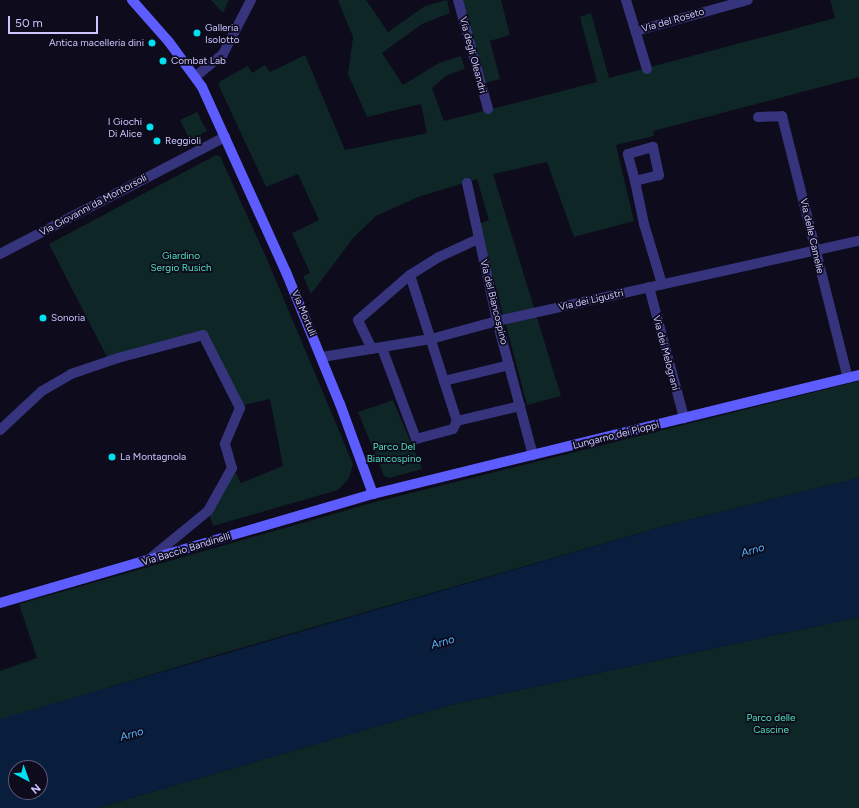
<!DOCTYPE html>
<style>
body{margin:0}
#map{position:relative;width:859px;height:808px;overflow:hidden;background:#0d0b1c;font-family:Figtree,sans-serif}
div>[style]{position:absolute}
.green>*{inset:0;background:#0e2625}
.water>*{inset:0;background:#091e3d}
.street>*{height:10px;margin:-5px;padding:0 5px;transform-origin:5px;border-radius:5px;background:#35347d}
.secondary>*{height:10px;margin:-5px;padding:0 5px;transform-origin:5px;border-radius:5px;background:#5d5dff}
.dots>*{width:11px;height:11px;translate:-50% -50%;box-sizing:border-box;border:2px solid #0d0b1c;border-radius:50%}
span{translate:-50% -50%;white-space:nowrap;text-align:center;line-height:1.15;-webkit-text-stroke:3.5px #0d0b1c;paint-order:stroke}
.street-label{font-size:10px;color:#cbc6ff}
.poi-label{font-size:10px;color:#cbc6ff}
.left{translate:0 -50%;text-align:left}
.right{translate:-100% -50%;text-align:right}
.park-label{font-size:10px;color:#50e0b8}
.water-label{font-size:11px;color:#54b5ff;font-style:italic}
.north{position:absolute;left:8px;top:760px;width:40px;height:40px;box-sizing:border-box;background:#0d0b1c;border:1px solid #595677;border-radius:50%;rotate:139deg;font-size:11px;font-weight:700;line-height:16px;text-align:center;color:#cbc6ff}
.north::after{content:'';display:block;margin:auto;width:14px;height:18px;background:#00e0f1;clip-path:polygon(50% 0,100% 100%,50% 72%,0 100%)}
.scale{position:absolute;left:8px;top:16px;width:90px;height:18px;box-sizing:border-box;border:2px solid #cbc6ff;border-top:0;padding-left:5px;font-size:12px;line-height:14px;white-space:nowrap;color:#cbc6ff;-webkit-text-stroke:3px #0d0b1c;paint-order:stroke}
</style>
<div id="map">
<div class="green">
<div style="clip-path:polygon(211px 0,229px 0,223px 13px)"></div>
<div style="clip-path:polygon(338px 0,366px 0,388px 32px,425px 6px,447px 0,450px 13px,422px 24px,382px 53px,403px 85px,439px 63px,461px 56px,465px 69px,447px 75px,432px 88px,444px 121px,597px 82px,580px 17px,591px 13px,609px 78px,835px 18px,830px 0,859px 0,859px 77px,653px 131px,654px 136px,616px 145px,634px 221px,574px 237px,547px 162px,493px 174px,561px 396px,527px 405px,479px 224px,489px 220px,477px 179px,418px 197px,376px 216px,354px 237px,311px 294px,303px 276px,310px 273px,292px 233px,319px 220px,298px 174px,266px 187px,218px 84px,222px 80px,248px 66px,252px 73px,265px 65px,270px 72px,305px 55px,345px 150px,427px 133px,421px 104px,367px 117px,348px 74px,353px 37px)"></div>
<div style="clip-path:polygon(463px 0,501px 0,510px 35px,490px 41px,500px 79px,486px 83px)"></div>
<div style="clip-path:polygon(197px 112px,207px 131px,190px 140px,180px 120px)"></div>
<div style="clip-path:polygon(216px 155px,220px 156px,267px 259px,353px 464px,349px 478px,338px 490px,213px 526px,208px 511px,233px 467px,241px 483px,283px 466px,270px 399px,244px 405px,204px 334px,109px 361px,49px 244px)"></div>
<div style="clip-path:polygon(859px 381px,859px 478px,668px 525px,227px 652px,0 720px,0 671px,37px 658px,19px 604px,375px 502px)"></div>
<div style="clip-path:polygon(393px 400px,422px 469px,389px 478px,384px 476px,358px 412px)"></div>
<div style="clip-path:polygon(859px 617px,859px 808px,97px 808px,450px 705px)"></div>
</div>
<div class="water">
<div style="clip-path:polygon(evenodd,859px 478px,859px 617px,450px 705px,97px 808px,0 808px,0 719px,668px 525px,859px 478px,16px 768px,40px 768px,40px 792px,16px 792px,16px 768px)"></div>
</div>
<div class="street">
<div style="left:458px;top:0;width:113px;rotate:74.6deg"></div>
<div style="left:626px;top:0;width:72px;rotate:73.1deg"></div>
<div style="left:636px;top:31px;width:116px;rotate:-15.5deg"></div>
<div style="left:196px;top:76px;width:35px;rotate:-39deg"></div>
<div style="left:223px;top:54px;width:61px;rotate:-62.6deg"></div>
<div style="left:758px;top:117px;width:24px;rotate:-2deg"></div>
<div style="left:782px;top:116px;width:270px;rotate:75.9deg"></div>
<div style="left:635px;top:181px;width:28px;rotate:-105deg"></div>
<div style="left:628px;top:154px;width:26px;rotate:-16deg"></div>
<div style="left:653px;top:147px;width:29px;rotate:78deg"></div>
<div style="left:659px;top:175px;width:25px;rotate:166deg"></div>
<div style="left:635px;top:181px;width:44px;rotate:78.2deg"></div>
<div style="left:644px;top:224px;width:63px;rotate:73.3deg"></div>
<div style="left:467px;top:183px;width:141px;rotate:77.7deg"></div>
<div style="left:497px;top:321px;width:139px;rotate:75deg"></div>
<div style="left:0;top:254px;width:254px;rotate:-27.5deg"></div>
<div style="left:410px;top:275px;width:153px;rotate:72.2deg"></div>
<div style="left:649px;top:287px;width:136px;rotate:75deg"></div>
<div style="left:382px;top:348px;width:97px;rotate:69.5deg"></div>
<div style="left:416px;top:439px;width:38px;rotate:-15deg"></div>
<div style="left:453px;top:429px;width:9px;rotate:-63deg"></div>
<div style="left:457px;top:421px;width:65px;rotate:-13.4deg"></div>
<div style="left:372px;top:349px;width:32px;rotate:-116deg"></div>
<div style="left:358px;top:320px;width:69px;rotate:-40.9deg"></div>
<div style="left:410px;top:275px;width:34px;rotate:-32deg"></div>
<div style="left:439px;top:257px;width:43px;rotate:-24.8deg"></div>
<div style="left:322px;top:357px;width:110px;rotate:-9.4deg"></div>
<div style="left:431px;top:339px;width:68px;rotate:-15.3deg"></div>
<div style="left:497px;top:321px;width:371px;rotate:-12.5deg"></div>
<div style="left:444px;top:381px;width:67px;rotate:-13.8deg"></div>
<div style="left:0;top:430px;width:57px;rotate:-42.9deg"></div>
<div style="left:42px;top:391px;width:34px;rotate:-30deg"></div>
<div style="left:71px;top:374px;width:50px;rotate:-18.8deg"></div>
<div style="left:118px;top:358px;width:88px;rotate:-15.1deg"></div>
<div style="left:203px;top:335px;width:82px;rotate:63.1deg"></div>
<div style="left:240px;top:408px;width:39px;rotate:113deg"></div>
<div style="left:225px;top:444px;width:25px;rotate:74deg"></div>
<div style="left:232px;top:468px;width:49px;rotate:119.2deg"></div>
<div style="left:208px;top:511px;width:79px;rotate:140.7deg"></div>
</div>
<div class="secondary">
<div style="left:132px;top:0;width:56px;rotate:48.6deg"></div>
<div style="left:169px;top:42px;width:56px;rotate:53.7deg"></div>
<div style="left:202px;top:87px;width:203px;rotate:65.6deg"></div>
<div style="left:286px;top:272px;width:143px;rotate:67.8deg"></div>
<div style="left:340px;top:404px;width:96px;rotate:69.9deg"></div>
<div style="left:0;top:603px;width:389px;rotate:-16.3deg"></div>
<div style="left:373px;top:494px;width:500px;rotate:-13.76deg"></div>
</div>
<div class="dots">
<div style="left:197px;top:33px;background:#00e0f1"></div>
<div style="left:152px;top:43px;background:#00e0f1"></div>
<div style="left:163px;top:61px;background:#00e0f1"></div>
<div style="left:150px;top:127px;background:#00e0f1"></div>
<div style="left:157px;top:141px;background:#00e0f1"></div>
<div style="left:43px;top:318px;background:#00e0f1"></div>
<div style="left:112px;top:457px;background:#00e0f1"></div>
</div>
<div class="street-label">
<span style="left:673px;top:20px;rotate:-16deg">Via del Roseto</span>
<span style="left:473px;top:55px;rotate:75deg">Via degli Oleandri</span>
<span style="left:93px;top:205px;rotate:-28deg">Via Giovanni da Montorsoli</span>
<span style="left:812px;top:236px;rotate:77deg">Via delle Camelie</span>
<span style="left:591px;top:300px;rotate:-13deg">Via dei Ligustri</span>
<span style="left:494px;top:302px;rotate:76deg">Via del Biancospino</span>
<span style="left:304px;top:313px;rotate:67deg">Via Mortuli</span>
<span style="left:666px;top:353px;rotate:75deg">Via dei Melograni</span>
<span style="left:616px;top:435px;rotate:-14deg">Lungarno dei Pioppi</span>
<span style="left:186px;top:549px;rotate:-17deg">Via Baccio Bandinelli</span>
</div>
<div class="poi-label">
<span class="left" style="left:205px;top:33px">Galleria<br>Isolotto</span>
<span class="right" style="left:144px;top:43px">Antica macelleria dini</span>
<span class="left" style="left:171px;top:61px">Combat Lab</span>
<span class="right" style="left:142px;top:127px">I Giochi<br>Di Alice</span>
<span class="left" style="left:165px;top:141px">Reggioli</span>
<span class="left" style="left:51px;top:318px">Sonoria</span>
<span class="left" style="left:120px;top:457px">La Montagnola</span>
</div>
<div class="park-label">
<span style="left:181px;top:261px">Giardino<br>Sergio Rusich</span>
<span style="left:394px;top:452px">Parco Del<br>Biancospino</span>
<span style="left:771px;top:723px">Parco delle<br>Cascine</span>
</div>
<div class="water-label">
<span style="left:753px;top:551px;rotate:-16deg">Arno</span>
<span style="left:443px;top:643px;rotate:-16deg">Arno</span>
<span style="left:132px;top:735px;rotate:-16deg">Arno</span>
</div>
<div class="north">N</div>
<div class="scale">50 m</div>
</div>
